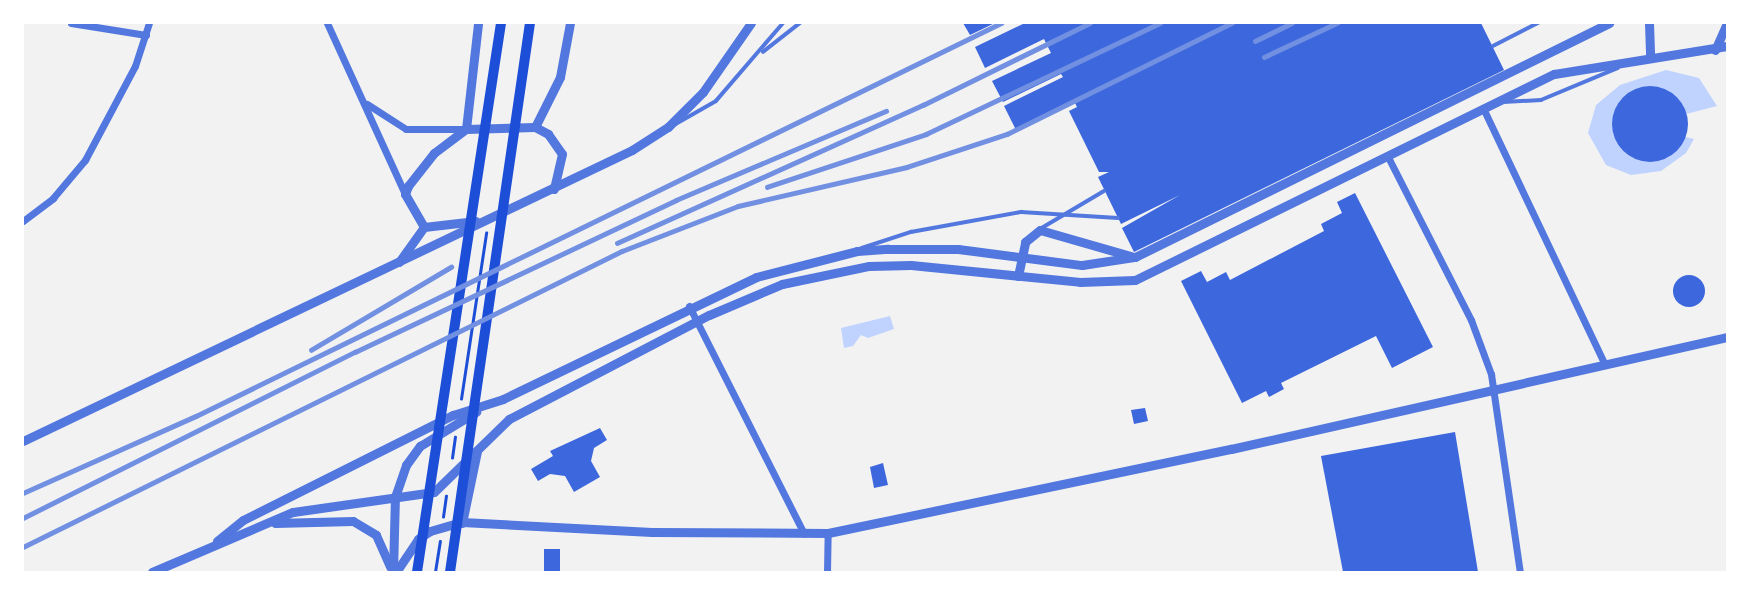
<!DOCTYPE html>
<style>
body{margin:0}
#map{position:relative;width:1750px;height:595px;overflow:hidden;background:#f2f2f2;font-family:Poppins,sans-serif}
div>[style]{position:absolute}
.water>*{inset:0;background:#bfd3fe}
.building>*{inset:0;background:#3d67dc}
.round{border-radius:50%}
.path>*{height:2.5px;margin:-1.25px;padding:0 1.25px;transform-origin:1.25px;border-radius:1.25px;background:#1d4ed8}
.service>*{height:3.5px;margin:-1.75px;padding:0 1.75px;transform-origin:1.75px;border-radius:1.75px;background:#5277de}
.minor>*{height:7px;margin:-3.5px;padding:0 3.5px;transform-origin:3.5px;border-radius:3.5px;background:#5277de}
.tertiary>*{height:9px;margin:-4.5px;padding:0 4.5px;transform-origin:4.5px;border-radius:4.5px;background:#5277de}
.primary>*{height:10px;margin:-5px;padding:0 5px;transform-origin:5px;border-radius:5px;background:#1d4ed8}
.rail>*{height:4.5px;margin:-2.25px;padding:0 2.25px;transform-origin:2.25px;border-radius:2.25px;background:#7290e2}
span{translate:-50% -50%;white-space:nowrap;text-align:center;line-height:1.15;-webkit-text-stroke:6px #fff;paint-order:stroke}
.frame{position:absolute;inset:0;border:24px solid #fff;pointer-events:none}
</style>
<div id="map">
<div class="water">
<div style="clip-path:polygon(1666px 70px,1699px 78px,1717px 106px,1686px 114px,1666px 90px,1636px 89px,1620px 101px,1613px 124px,1615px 137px,1629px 155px,1656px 161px,1669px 157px,1686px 137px,1694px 139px,1686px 153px,1661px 171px,1631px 175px,1606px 165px,1588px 133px,1596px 105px,1620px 85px)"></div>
<div style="clip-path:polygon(890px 316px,894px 329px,868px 338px,861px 335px,853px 346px,844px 348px,841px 328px)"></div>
</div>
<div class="building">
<div style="clip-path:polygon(963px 23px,995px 23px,970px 35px)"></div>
<div style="clip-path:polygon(1025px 23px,1481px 23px,1504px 70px,1134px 252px,1122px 228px,1180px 195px,1121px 224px,1098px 177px,1109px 172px,1099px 172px,1069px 111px,1077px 107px,1074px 101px,1016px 130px,1004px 106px,1063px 77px,1061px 74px,1003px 102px,992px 81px,1051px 53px,1044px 39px,985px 68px,975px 47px)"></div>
<div class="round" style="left:1612px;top:86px;width:76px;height:76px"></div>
<div style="clip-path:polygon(1355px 193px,1433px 347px,1392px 368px,1376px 336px,1281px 383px,1284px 389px,1269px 397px,1266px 391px,1242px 403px,1181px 281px,1201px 271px,1207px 282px,1226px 272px,1230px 280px,1324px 231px,1321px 224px,1342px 213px,1337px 202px)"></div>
<div class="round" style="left:1673px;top:275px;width:32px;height:32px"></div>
<div style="clip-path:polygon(1145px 408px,1148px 421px,1134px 424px,1131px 410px)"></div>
<div style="clip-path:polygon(600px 428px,607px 440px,594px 448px,591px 461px,600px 477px,574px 492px,565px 476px,550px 474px,538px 481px,531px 469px,553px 456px,550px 451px)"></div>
<div style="clip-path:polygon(1455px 432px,1478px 572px,1343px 572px,1321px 456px)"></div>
<div style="clip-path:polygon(883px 463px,888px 485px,874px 488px,870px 467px)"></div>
<div style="clip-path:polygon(544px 549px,560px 549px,560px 572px,544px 572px)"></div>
</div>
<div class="path">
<div style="left:461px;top:399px;width:168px;rotate:-81.4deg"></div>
<div style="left:452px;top:458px;width:21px;rotate:-82deg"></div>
<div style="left:443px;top:517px;width:21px;rotate:-82deg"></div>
<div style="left:435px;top:572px;width:31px;rotate:-81deg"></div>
</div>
<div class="service">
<div style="left:1493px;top:46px;width:51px;rotate:-27.1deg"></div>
<div style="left:763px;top:52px;width:47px;rotate:-38.1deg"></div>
<div style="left:1503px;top:102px;width:38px;rotate:-3deg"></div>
<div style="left:1541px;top:100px;width:83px;rotate:-22.6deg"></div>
<div style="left:674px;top:125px;width:48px;rotate:-29.7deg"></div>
<div style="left:716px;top:101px;width:103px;rotate:-49.3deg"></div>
<div style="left:1040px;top:229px;width:74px;rotate:-30.7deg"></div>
<div style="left:862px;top:248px;width:52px;rotate:-18.1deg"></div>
<div style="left:911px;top:232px;width:112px;rotate:-10.3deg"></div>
<div style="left:1021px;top:212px;width:97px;rotate:3.5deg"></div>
</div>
<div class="minor">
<div style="left:71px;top:23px;width:76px;rotate:9.1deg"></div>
<div style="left:327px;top:23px;width:188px;rotate:65.5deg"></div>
<div style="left:367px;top:104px;width:46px;rotate:32.7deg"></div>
<div style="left:406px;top:129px;width:60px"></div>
<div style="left:1483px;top:108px;width:284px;rotate:64.6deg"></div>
<div style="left:1388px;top:157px;width:183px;rotate:63deg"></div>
<div style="left:1471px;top:320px;width:58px;rotate:69.7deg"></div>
<div style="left:1491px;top:374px;width:200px;rotate:81.7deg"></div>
<div style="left:23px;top:221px;width:38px;rotate:-37deg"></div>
<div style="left:53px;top:198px;width:50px;rotate:-49.9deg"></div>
<div style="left:85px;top:160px;width:106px;rotate:-62deg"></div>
<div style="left:135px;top:66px;width:45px;rotate:-72deg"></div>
<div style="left:689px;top:306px;width:255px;rotate:63.2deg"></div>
<div style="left:827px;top:572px;width:39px;rotate:-89deg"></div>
</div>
<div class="tertiary">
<div style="left:1649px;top:23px;width:33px;rotate:88deg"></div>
<div style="left:1715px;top:50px;width:30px;rotate:-66deg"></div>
<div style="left:535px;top:127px;width:56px;rotate:-63.4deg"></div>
<div style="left:560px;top:77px;width:55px;rotate:-79.5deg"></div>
<div style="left:466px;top:129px;width:107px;rotate:-83.5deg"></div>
<div style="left:424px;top:227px;width:38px;rotate:-120deg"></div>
<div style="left:405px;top:194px;width:9px;rotate:-69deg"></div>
<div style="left:408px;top:186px;width:42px;rotate:-51.8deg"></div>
<div style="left:434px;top:153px;width:40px;rotate:-37deg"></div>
<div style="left:466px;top:129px;width:69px;rotate:-1.7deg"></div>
<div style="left:535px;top:127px;width:15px;rotate:28deg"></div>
<div style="left:548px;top:134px;width:24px;rotate:55deg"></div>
<div style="left:562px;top:154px;width:36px;rotate:103deg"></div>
<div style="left:424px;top:227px;width:52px;rotate:-6.6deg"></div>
<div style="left:399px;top:262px;width:43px;rotate:-54.5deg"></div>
<div style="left:1018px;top:276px;width:35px;rotate:-78deg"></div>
<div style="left:1025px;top:242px;width:19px;rotate:-39deg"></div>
<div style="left:1040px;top:230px;width:98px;rotate:16deg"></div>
<div style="left:23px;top:441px;width:675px;rotate:-25.54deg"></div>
<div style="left:632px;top:150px;width:43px;rotate:-32.6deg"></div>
<div style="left:668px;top:127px;width:49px;rotate:-45deg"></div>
<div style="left:703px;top:92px;width:84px;rotate:-55.2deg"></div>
<div style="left:275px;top:523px;width:78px;rotate:-1.5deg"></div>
<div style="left:353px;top:521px;width:27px;rotate:31deg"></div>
<div style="left:376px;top:535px;width:35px;rotate:66deg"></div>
<div style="left:462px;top:523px;width:74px;rotate:-78.2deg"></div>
<div style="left:217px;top:541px;width:33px;rotate:-39deg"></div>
<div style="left:243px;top:520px;width:235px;rotate:-26.6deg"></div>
<div style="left:453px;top:415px;width:52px;rotate:-17.7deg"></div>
<div style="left:503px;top:399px;width:281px;rotate:-25.7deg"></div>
<div style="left:756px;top:277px;width:104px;rotate:-14.4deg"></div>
<div style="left:857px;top:251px;width:31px;rotate:-4deg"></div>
<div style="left:888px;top:249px;width:70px"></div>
<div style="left:958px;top:249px;width:125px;rotate:7.4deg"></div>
<div style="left:1082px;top:265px;width:54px;rotate:-8.6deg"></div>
<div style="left:1135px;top:257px;width:529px;rotate:-26.27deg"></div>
<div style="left:152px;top:572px;width:153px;rotate:-23.1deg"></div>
<div style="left:293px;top:512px;width:142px;rotate:-8.1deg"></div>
<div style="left:434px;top:492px;width:105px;rotate:-44.2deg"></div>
<div style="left:509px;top:419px;width:225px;rotate:-27.5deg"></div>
<div style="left:709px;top:315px;width:79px;rotate:-23deg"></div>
<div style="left:782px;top:284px;width:89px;rotate:-11.7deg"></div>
<div style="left:869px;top:266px;width:42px;rotate:-1.4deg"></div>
<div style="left:911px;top:265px;width:170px;rotate:5.7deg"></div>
<div style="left:1080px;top:282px;width:55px;rotate:-2.1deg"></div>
<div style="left:1135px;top:280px;width:467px;rotate:-26.2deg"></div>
<div style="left:1554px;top:74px;width:175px;rotate:-9.2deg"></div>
<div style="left:393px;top:572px;width:75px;rotate:-88.5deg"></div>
<div style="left:395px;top:497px;width:34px;rotate:-71deg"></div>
<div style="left:406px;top:465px;width:24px;rotate:-54deg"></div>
<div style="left:420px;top:446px;width:66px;rotate:-31.3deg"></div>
<div style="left:396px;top:572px;width:40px;rotate:-56deg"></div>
<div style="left:418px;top:539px;width:14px;rotate:-34deg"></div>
<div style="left:430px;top:531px;width:33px;rotate:-16deg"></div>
<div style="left:462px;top:522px;width:190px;rotate:3deg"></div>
<div style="left:652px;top:532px;width:176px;rotate:0.3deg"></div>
<div style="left:828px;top:533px;width:412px;rotate:-11.8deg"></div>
<div style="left:1231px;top:449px;width:508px;rotate:-12.72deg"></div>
</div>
<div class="primary">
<div style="left:417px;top:572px;width:555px;rotate:-81.3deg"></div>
<div style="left:450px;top:572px;width:555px;rotate:-81.71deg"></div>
</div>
<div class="rail">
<div style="left:1255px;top:41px;width:41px;rotate:-25.9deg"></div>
<div style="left:1264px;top:57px;width:81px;rotate:-25deg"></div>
<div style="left:767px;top:187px;width:168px;rotate:-18.4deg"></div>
<div style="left:926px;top:134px;width:259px;rotate:-25.4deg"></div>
<div style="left:617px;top:243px;width:336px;rotate:-24.3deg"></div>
<div style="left:923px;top:105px;width:186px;rotate:-26.2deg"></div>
<div style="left:311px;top:350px;width:163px;rotate:-30.7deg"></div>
<div style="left:23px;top:493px;width:189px;rotate:-24deg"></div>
<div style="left:196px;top:416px;width:896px;rotate:-26.02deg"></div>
<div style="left:23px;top:518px;width:371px;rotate:-26.6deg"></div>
<div style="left:355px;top:352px;width:355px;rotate:-25.3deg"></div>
<div style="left:676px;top:200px;width:228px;rotate:-23deg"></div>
<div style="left:23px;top:547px;width:668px;rotate:-26.3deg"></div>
<div style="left:622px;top:251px;width:124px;rotate:-21.2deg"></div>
<div style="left:738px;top:206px;width:173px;rotate:-13deg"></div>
<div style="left:907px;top:167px;width:105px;rotate:-18.3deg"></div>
<div style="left:1007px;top:134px;width:251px;rotate:-26.3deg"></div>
</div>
<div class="frame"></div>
</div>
